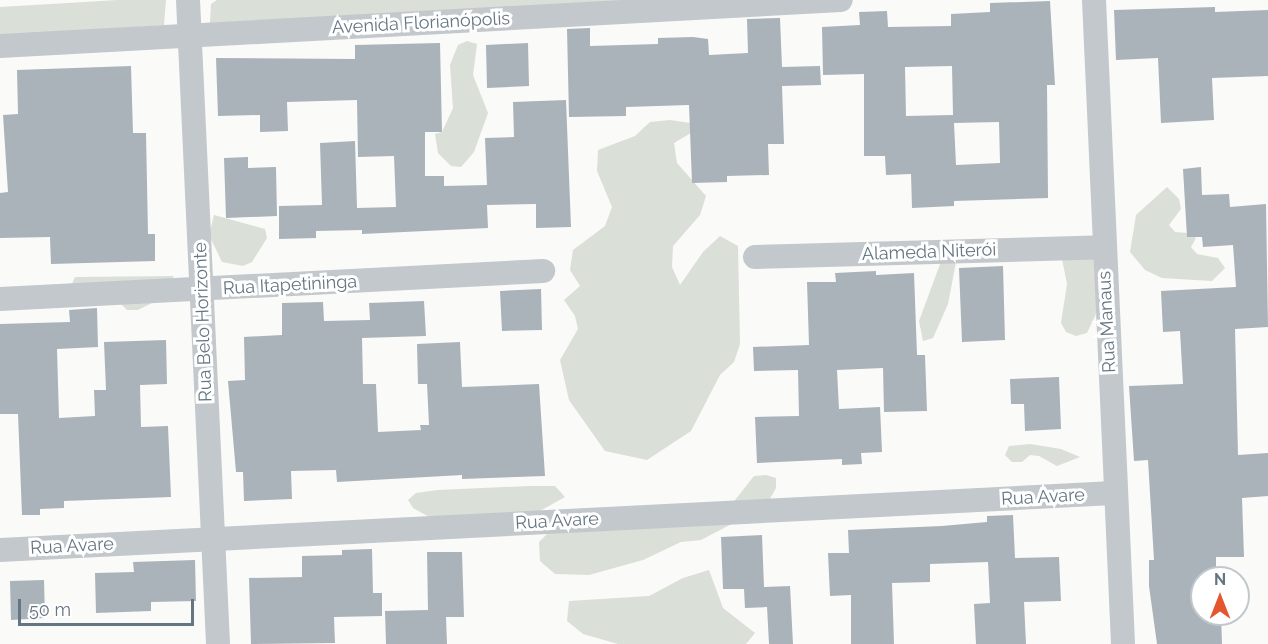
<!DOCTYPE html>
<meta charset="utf-8">
<style>
body{margin:0}
#map{position:relative;width:1268px;height:644px;overflow:hidden;background:#fafaf8;font-family:Raleway,sans-serif}
div>[style]{position:absolute}
.green>*{inset:0;background:#dadfd7}
.building>*{inset:0;background:#aab3b9}
.minor>*{height:24px;margin:-12px;padding:0 12px;transform-origin:12px;border-radius:12px;background:#c3c8cc}
span{translate:-50% -50%;white-space:nowrap;text-align:center;line-height:1.15;-webkit-text-stroke:6px #fff;paint-order:stroke}
.street-label{font-size:18px;color:#657683}
.north{position:absolute;left:1190px;top:566px;width:60px;height:60px;box-sizing:border-box;background:#fff;border:2px solid #c1c8cd;border-radius:50%;rotate:0deg;font-size:16px;font-weight:700;line-height:24px;text-align:center;color:#657683}
.north::after{content:'';display:block;margin:auto;width:21px;height:27px;background:#e4572e;clip-path:polygon(50% 0,100% 100%,50% 72%,0 100%)}
.scale{position:absolute;left:18px;top:599px;width:176px;height:27px;box-sizing:border-box;border:3px solid #657683;border-top:0;padding-left:8px;font-size:18px;line-height:21px;white-space:nowrap;color:#657683;-webkit-text-stroke:4px #fff;paint-order:stroke}
</style>
<div id="map">
<div class="green">
<div style="clip-path:polygon(118px 0,166px 0,164px 25px,0 37px,0 7px)"></div>
<div style="clip-path:polygon(217px 0,655px 0,210px 23px,211px 4px)"></div>
<div style="clip-path:polygon(467px 41px,477px 44px,473px 75px,488px 113px,474px 152px,461px 167px,451px 166px,438px 153px,435px 134px,442px 132px,453px 108px,450px 65px,458px 45px)"></div>
<div style="clip-path:polygon(670px 120px,690px 123px,691px 133px,674px 143px,677px 163px,706px 196px,700px 215px,673px 246px,672px 267px,680px 285px,703px 252px,720px 236px,738px 246px,740px 344px,734px 362px,720px 375px,691px 431px,647px 460px,605px 451px,569px 400px,560px 360px,578px 329px,575px 316px,564px 300px,580px 286px,570px 270px,573px 250px,605px 226px,612px 207px,597px 171px,598px 150px,635px 136px,650px 122px)"></div>
<div style="clip-path:polygon(1167px 187px,1179px 199px,1181px 209px,1169px 225px,1175px 232px,1187px 233px,1196px 238px,1191px 247px,1197px 254px,1218px 258px,1225px 268px,1212px 281px,1162px 278px,1145px 270px,1130px 252px,1136px 215px)"></div>
<div style="clip-path:polygon(214px 215px,265px 229px,267px 238px,252px 262px,243px 266px,222px 262px,209px 235px)"></div>
<div style="clip-path:polygon(1094px 253px,1100px 284px,1096px 314px,1087px 333px,1076px 336px,1066px 332px,1061px 323px,1067px 284px,1062px 259px)"></div>
<div style="clip-path:polygon(943px 256px,956px 262px,948px 304px,933px 338px,923px 341px,919px 321px)"></div>
<div style="clip-path:polygon(174px 276px,154px 302px,138px 310px,127px 310px,120px 303px,71px 286px,75px 277px)"></div>
<div style="clip-path:polygon(1030px 444px,1061px 449px,1080px 457px,1057px 466px,1039px 456px,1030px 455px,1022px 462px,1012px 462px,1005px 455px,1009px 446px)"></div>
<div style="clip-path:polygon(766px 475px,776px 478px,776px 488px,766px 506px,701px 540px,681px 542px,643px 560px,589px 575px,555px 574px,540px 561px,539px 542px,547px 534px,728px 509px,754px 476px)"></div>
<div style="clip-path:polygon(530px 486px,555px 486px,565px 497px,538px 512px,431px 518px,413px 508px,408px 500px,416px 493px,438px 490px)"></div>
<div style="clip-path:polygon(709px 570px,723px 608px,755px 633px,746px 644px,618px 644px,583px 634px,567px 621px,569px 601px,649px 596px,683px 578px)"></div>
</div>
<div class="building">
<div style="clip-path:polygon(evenodd,1050px 1px,1055px 85px,1047px 85px,1048px 198px,954px 201px,954px 206px,912px 208px,911px 174px,886px 175px,885px 156px,864px 156px,864px 74px,823px 75px,822px 27px,860px 25px,859px 12px,887px 11px,888px 27px,951px 26px,951px 14px,990px 12px,990px 3px,1050px 1px,952px 66px,953px 115px,906px 116px,905px 67px,952px 66px,1050px 1px,999px 122px,1000px 163px,956px 165px,954px 123px,999px 122px)"></div>
<div style="clip-path:polygon(1215px 7px,1215px 12px,1268px 10px,1268px 76px,1212px 78px,1214px 120px,1161px 123px,1158px 58px,1116px 60px,1114px 10px)"></div>
<div style="clip-path:polygon(780px 18px,782px 67px,820px 66px,821px 85px,782px 86px,784px 144px,768px 144px,769px 175px,727px 176px,727px 182px,692px 183px,689px 105px,626px 107px,626px 116px,569px 117px,567px 29px,590px 28px,590px 46px,658px 44px,658px 38px,693px 37px,708px 39px,709px 55px,748px 53px,747px 19px)"></div>
<div style="clip-path:polygon(440px 43px,442px 132px,425px 132px,425px 176px,444px 176px,444px 186px,487px 185px,485px 138px,514px 137px,513px 102px,566px 100px,571px 227px,536px 228px,536px 204px,487px 205px,488px 228px,362px 234px,362px 230px,316px 231px,316px 238px,279px 239px,279px 206px,322px 205px,320px 143px,355px 141px,357px 208px,396px 207px,394px 156px,358px 157px,357px 100px,287px 102px,288px 131px,260px 132px,260px 115px,218px 116px,216px 58px,355px 59px,355px 45px)"></div>
<div style="clip-path:polygon(528px 43px,529px 86px,487px 88px,486px 45px)"></div>
<div style="clip-path:polygon(131px 66px,133px 133px,146px 133px,148px 234px,155px 234px,155px 261px,51px 264px,50px 237px,0 238px,0 193px,8px 192px,3px 115px,18px 114px,17px 70px)"></div>
<div style="clip-path:polygon(248px 157px,248px 168px,276px 167px,277px 216px,226px 218px,224px 158px)"></div>
<div style="clip-path:polygon(1201px 167px,1202px 195px,1229px 194px,1230px 207px,1266px 204px,1268px 327px,1235px 329px,1238px 455px,1268px 453px,1268px 496px,1242px 498px,1244px 557px,1216px 557px,1216px 578px,1202px 578px,1202px 614px,1221px 614px,1222px 644px,1157px 644px,1149px 586px,1149px 560px,1154px 560px,1148px 460px,1134px 461px,1129px 386px,1183px 384px,1180px 331px,1163px 332px,1161px 291px,1236px 287px,1233px 245px,1203px 247px,1202px 237px,1187px 237px,1183px 169px)"></div>
<div style="clip-path:polygon(1003px 266px,1005px 340px,962px 342px,959px 268px)"></div>
<div style="clip-path:polygon(876px 271px,876px 275px,914px 273px,917px 355px,925px 355px,927px 411px,884px 412px,883px 368px,837px 370px,839px 409px,880px 407px,882px 452px,861px 453px,862px 464px,842px 465px,842px 459px,757px 463px,755px 417px,799px 416px,798px 370px,754px 371px,753px 347px,809px 345px,807px 282px,836px 282px,835px 273px)"></div>
<div style="clip-path:polygon(541px 289px,542px 330px,502px 331px,500px 291px)"></div>
<div style="clip-path:polygon(424px 301px,426px 336px,362px 338px,363px 384px,376px 384px,378px 432px,421px 430px,420px 425px,429px 425px,427px 384px,418px 384px,417px 344px,460px 342px,462px 387px,539px 384px,545px 476px,462px 479px,462px 475px,337px 482px,336px 470px,291px 471px,292px 499px,244px 501px,243px 472px,236px 472px,228px 381px,245px 380px,244px 337px,282px 335px,282px 303px,323px 302px,324px 321px,370px 320px,369px 303px)"></div>
<div style="clip-path:polygon(97px 308px,98px 347px,57px 349px,59px 418px,95px 416px,94px 390px,106px 390px,104px 342px,166px 340px,167px 384px,140px 385px,141px 427px,168px 426px,171px 497px,64px 501px,64px 508px,40px 509px,40px 515px,22px 515px,18px 414px,0 414px,0 324px,70px 322px,69px 310px)"></div>
<div style="clip-path:polygon(1059px 377px,1061px 429px,1025px 431px,1024px 404px,1011px 404px,1010px 379px)"></div>
<div style="clip-path:polygon(1013px 515px,1015px 558px,1059px 557px,1061px 601px,1024px 602px,1026px 644px,976px 644px,974px 604px,990px 603px,988px 562px,930px 564px,930px 582px,892px 583px,894px 644px,851px 644px,851px 595px,830px 596px,828px 553px,849px 553px,848px 530px,942px 526px,987px 522px,987px 516px)"></div>
<div style="clip-path:polygon(762px 535px,764px 587px,790px 586px,793px 644px,769px 644px,767px 607px,745px 608px,744px 589px,723px 589px,721px 537px)"></div>
<div style="clip-path:polygon(372px 549px,373px 593px,382px 593px,382px 616px,334px 617px,335px 643px,251px 644px,249px 578px,302px 577px,302px 556px,342px 555px,342px 550px)"></div>
<div style="clip-path:polygon(427px 552px,462px 552px,464px 617px,446px 617px,447px 644px,386px 644px,385px 611px,428px 610px)"></div>
<div style="clip-path:polygon(195px 560px,196px 601px,151px 602px,151px 611px,96px 613px,95px 573px,134px 572px,133px 562px)"></div>
<div style="clip-path:polygon(44px 580px,45px 618px,11px 620px,10px 581px)"></div>
</div>
<div class="minor">
<div style="left:188px;top:0;width:645px;rotate:87.33deg"></div>
<div style="left:1094px;top:0;width:645px;rotate:87.42deg"></div>
<div style="left:0;top:46px;width:842px;rotate:-3.13deg"></div>
<div style="left:755px;top:257px;width:348px;rotate:-1.6deg"></div>
<div style="left:0;top:299px;width:544px;rotate:-2.95deg"></div>
<div style="left:0;top:550px;width:1115px;rotate:-2.93deg"></div>
</div>
<div class="street-label">
<span style="left:421px;top:23px;rotate:-3deg">Avenida Florianópolis</span>
<span style="left:929px;top:252px;rotate:-2deg">Alameda Niterói</span>
<span style="left:290px;top:285px;rotate:-3deg">Rua Itapetininga</span>
<span style="left:203px;top:322px;rotate:-92deg">Rua Belo Horizonte</span>
<span style="left:1107px;top:322px;rotate:-93deg">Rua Manaus</span>
<span style="left:1043px;top:497px;rotate:-3deg">Rua Avare</span>
<span style="left:557px;top:521px;rotate:-3deg">Rua Avare</span>
<span style="left:72px;top:546px;rotate:-3deg">Rua Avare</span>
</div>
<div class="north">N</div>
<div class="scale">50 m</div>
</div>
